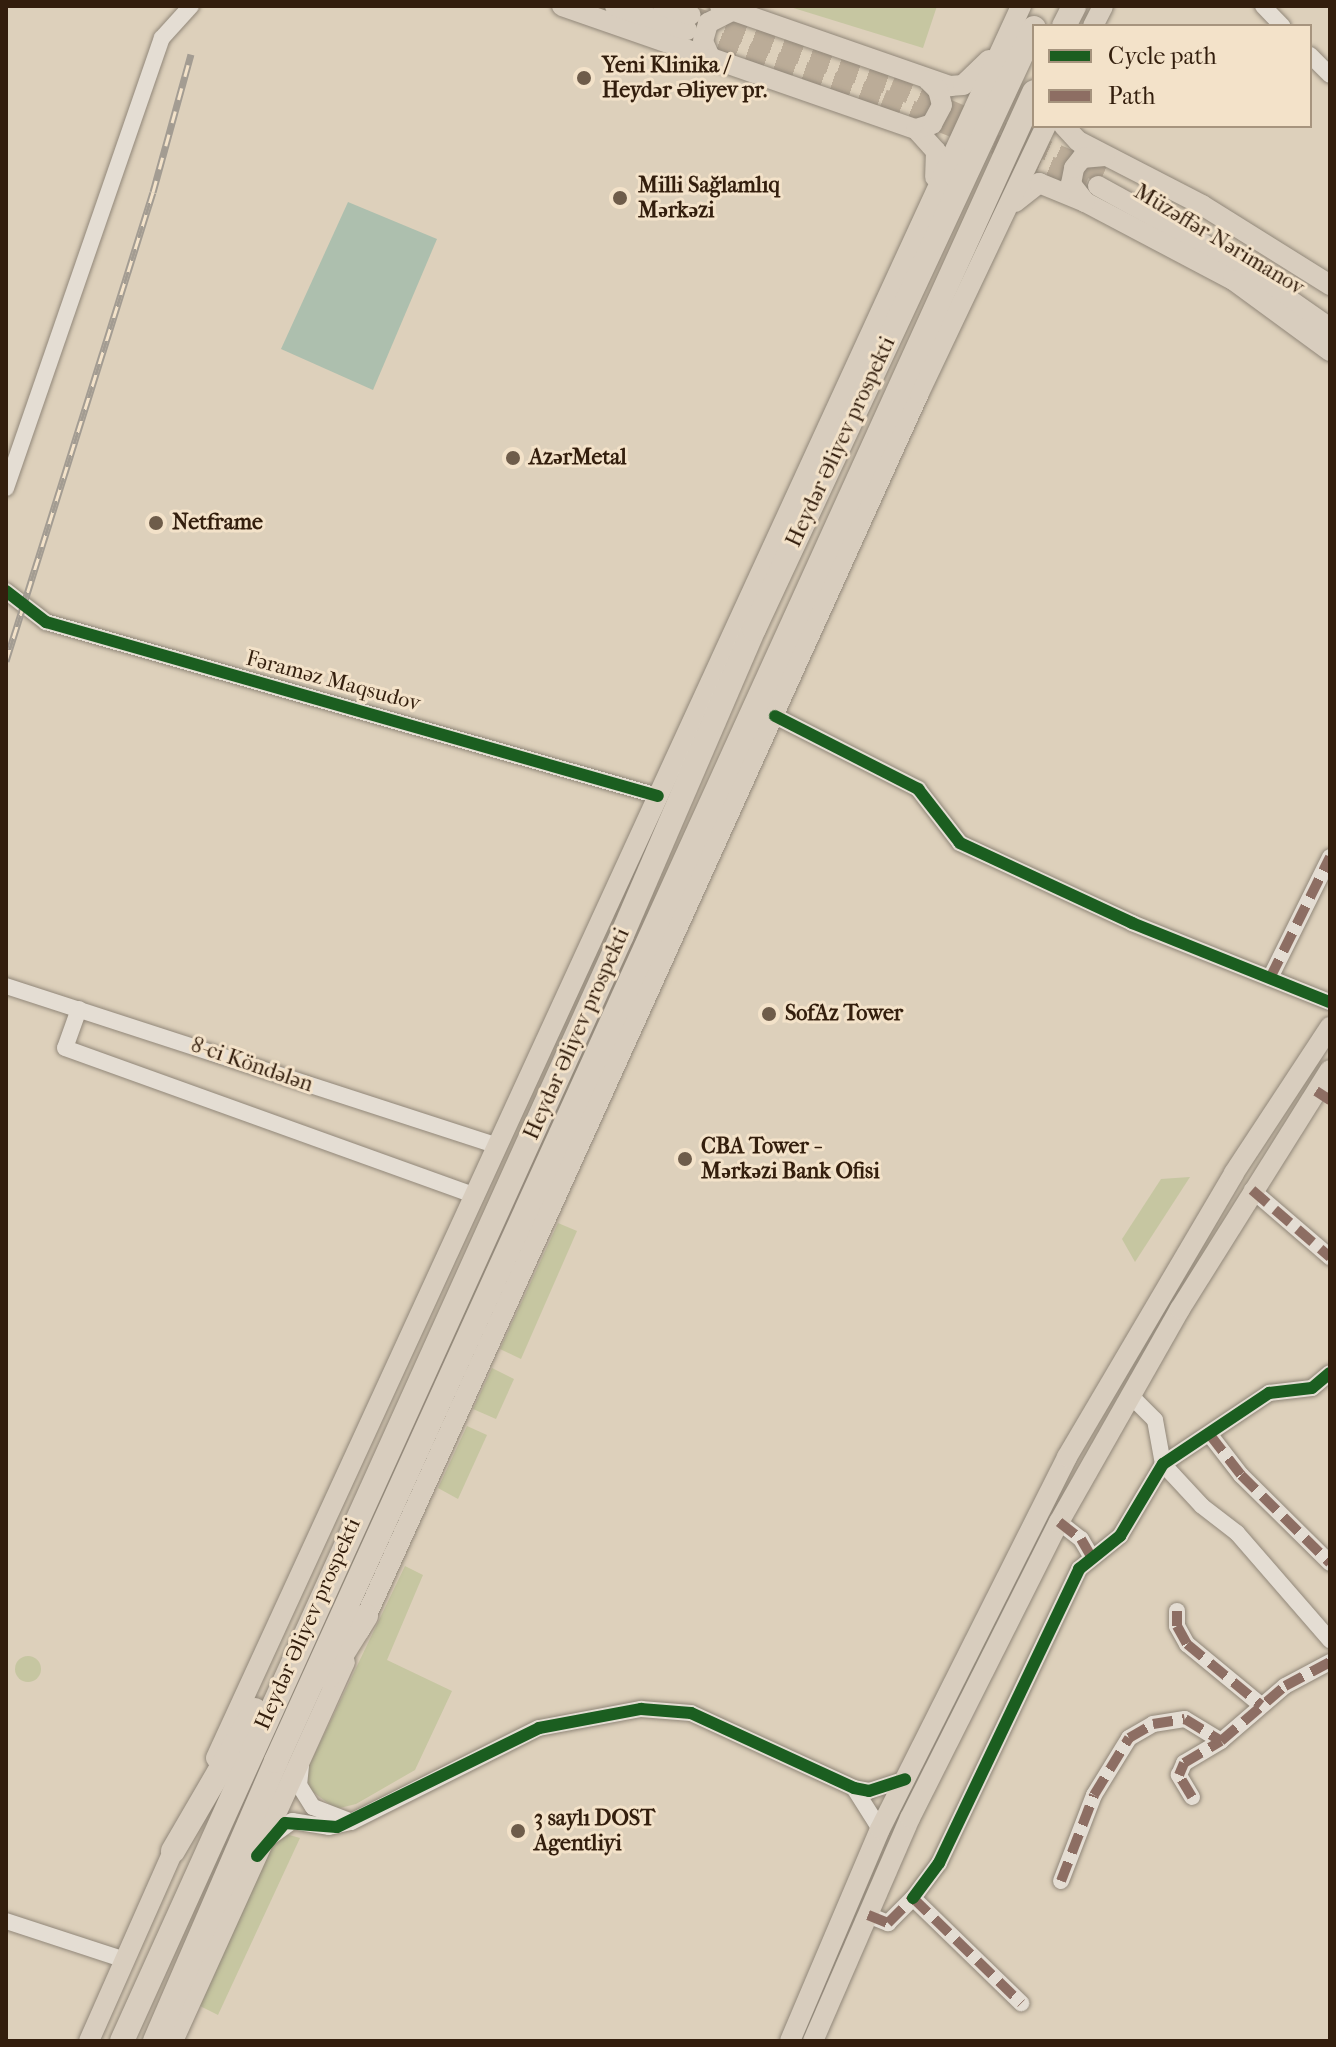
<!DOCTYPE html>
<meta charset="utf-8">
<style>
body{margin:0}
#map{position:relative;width:1336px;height:2047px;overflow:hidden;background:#ddd0bb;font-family:"IM FELL French Canon",serif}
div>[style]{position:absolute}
.green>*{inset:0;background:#c6c6a1}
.round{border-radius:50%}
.water>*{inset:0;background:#adbfae}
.major-tunnel>*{height:20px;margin-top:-10px;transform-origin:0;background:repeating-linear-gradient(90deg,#bbac98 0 20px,transparent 0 30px)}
.roads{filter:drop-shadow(0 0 2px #918779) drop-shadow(0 0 2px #918779)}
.minor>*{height:16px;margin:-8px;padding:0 8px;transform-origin:8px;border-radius:8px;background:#e4ddd3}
.major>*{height:20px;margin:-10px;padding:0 10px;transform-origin:10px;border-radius:10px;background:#d8cdbe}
.highway>*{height:24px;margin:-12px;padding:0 12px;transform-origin:12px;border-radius:12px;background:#d8cdbe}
.rail>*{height:7px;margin-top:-3.5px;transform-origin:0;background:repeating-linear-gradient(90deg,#f3e2c9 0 12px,#a39c92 0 24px);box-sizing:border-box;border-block:2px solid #a39c92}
.quiet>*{height:10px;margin-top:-5px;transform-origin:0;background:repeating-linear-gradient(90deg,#8d6e63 0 20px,transparent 0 30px)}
.cycleway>*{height:12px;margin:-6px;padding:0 6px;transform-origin:6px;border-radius:6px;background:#1b5e20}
.dots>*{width:22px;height:22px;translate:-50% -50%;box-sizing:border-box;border:4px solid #f3e2c9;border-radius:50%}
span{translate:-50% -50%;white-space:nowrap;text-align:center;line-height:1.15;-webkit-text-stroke:6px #f3e2c9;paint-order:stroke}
.poi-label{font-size:22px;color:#331e0d;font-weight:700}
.left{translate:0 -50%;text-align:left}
.street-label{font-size:22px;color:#331e0d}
.frame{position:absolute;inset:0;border:8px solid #331e0d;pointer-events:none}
.legend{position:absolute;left:1032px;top:24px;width:280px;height:104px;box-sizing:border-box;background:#f3e2c9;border:2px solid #a6947e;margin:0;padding:10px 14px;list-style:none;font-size:24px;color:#331e0d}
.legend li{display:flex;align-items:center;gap:16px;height:40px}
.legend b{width:40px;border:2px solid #a6947e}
</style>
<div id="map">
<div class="green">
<div style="clip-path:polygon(787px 6px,937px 6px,923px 48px)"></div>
<div style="clip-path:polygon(1190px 1177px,1135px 1262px,1122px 1239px,1161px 1179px)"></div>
<div style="clip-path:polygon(558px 1223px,577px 1231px,521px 1359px,500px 1349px)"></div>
<div style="clip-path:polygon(492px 1368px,514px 1379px,496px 1419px,473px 1409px)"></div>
<div style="clip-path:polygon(467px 1426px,487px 1435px,458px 1499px,438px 1488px)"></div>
<div style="clip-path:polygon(405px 1566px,423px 1575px,387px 1660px,452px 1691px,415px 1770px,356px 1804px,336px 1809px,309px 1789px,307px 1770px)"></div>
<div class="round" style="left:15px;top:1656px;width:26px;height:26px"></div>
<div style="clip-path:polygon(286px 1834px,300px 1838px,218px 2015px,200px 2006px,272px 1846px)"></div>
</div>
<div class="water">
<div style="clip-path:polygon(348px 202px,437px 239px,373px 390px,281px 349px)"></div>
</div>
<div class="major-tunnel">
<div style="left:697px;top:18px;width:206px;rotate:19.3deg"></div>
<div style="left:891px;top:86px;width:230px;rotate:22.4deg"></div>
<div style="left:691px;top:32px;width:203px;rotate:19.2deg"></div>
<div style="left:883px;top:99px;width:220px;rotate:21.9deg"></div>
</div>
<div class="roads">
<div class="minor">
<div style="left:1263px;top:6px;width:28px;rotate:46deg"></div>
<div style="left:1310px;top:55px;width:28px;rotate:45deg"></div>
<div style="left:6px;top:488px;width:476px;rotate:-70.9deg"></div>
<div style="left:162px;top:38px;width:43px;rotate:-47.8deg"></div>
<div style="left:6px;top:591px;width:51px;rotate:37.8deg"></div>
<div style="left:46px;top:622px;width:636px;rotate:15.87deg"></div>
<div style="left:775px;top:716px;width:161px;rotate:27deg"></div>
<div style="left:918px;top:789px;width:68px;rotate:52.1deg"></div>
<div style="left:960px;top:843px;width:190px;rotate:24.9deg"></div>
<div style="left:1132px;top:923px;width:213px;rotate:21.8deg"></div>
<div style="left:1270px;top:978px;width:135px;rotate:-63.6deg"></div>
<div style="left:6px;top:986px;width:517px;rotate:18.01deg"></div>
<div style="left:79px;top:1009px;width:41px;rotate:109.7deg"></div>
<div style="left:65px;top:1048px;width:437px;rotate:19.8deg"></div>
<div style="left:1252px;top:1190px;width:103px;rotate:40.7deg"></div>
<div style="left:1130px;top:1395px;width:35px;rotate:45deg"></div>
<div style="left:1155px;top:1420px;width:45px;rotate:79.7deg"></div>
<div style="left:1163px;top:1464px;width:57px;rotate:47.1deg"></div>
<div style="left:1202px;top:1506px;width:44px;rotate:37.6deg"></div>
<div style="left:1237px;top:1533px;width:142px;rotate:49deg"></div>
<div style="left:1210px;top:1435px;width:51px;rotate:52.2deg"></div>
<div style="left:1241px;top:1475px;width:125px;rotate:44.7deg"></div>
<div style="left:1059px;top:1522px;width:28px;rotate:38deg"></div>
<div style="left:1081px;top:1539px;width:20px;rotate:60deg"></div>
<div style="left:1177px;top:1611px;width:15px;rotate:90deg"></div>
<div style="left:1177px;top:1626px;width:21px;rotate:61deg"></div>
<div style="left:1187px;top:1644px;width:96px;rotate:39.5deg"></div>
<div style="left:301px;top:1766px;width:19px;rotate:96deg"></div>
<div style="left:299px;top:1785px;width:26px;rotate:58deg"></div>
<div style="left:313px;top:1807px;width:39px;rotate:21deg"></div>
<div style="left:854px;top:1788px;width:49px;rotate:57.6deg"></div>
<div style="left:1192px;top:1797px;width:26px;rotate:-121deg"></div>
<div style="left:1179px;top:1775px;width:13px;rotate:-67deg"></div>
<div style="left:1184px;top:1763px;width:43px;rotate:-30.7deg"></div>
<div style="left:1221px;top:1741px;width:84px;rotate:-40.7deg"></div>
<div style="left:1285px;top:1686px;width:51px;rotate:-28.1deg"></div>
<div style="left:269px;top:1838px;width:29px;rotate:-36deg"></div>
<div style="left:292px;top:1821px;width:37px;rotate:9deg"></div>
<div style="left:329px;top:1827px;width:23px;rotate:-13deg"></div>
<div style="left:351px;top:1822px;width:210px;rotate:-26.6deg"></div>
<div style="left:539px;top:1728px;width:104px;rotate:-10.6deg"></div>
<div style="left:641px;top:1709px;width:50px;rotate:4.6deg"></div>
<div style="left:691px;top:1713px;width:179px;rotate:24.7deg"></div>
<div style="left:854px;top:1788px;width:15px;rotate:11deg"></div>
<div style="left:869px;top:1791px;width:38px;rotate:-18deg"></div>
<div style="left:1061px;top:1881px;width:92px;rotate:-69deg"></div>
<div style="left:1094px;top:1795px;width:67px;rotate:-58.4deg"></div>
<div style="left:1129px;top:1738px;width:28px;rotate:-30deg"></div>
<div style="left:1153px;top:1724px;width:32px;rotate:-9deg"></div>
<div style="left:1185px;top:1719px;width:42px;rotate:31.4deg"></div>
<div style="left:913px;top:1898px;width:44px;rotate:-53.4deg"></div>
<div style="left:939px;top:1863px;width:326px;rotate:-64.5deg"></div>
<div style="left:1079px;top:1569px;width:53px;rotate:-38.8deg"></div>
<div style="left:1120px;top:1536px;width:84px;rotate:-59.2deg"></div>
<div style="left:1163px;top:1464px;width:128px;rotate:-33.8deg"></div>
<div style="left:1269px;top:1393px;width:43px;rotate:-6.6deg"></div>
<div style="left:1312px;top:1388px;width:23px;rotate:-40deg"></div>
<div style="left:868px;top:1915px;width:22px;rotate:22deg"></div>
<div style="left:888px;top:1923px;width:35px;rotate:-45deg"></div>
<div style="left:913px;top:1898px;width:151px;rotate:44.2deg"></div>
<div style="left:6px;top:1921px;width:125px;rotate:18.1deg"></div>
</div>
<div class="major">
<div style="left:562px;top:6px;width:375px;rotate:19.2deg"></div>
<div style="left:916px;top:129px;width:30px;rotate:48deg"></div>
<div style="left:936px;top:151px;width:26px;rotate:92deg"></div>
<div style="left:615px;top:6px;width:76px;rotate:18.4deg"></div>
<div style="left:663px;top:6px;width:29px;rotate:18deg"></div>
<div style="left:720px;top:6px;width:244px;rotate:19.2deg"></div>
<div style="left:950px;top:86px;width:13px;rotate:-4deg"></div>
<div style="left:963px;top:85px;width:36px;rotate:-44deg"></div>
<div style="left:1093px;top:26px;width:22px;rotate:-63deg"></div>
<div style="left:710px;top:57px;width:17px;rotate:-114deg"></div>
<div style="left:703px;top:41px;width:19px;rotate:-74deg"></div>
<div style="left:708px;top:23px;width:28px;rotate:-27deg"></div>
<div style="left:1064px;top:126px;width:21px;rotate:47deg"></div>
<div style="left:1078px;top:141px;width:140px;rotate:27.3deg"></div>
<div style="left:1202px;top:205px;width:151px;rotate:32deg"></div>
<div style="left:916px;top:129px;width:17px;rotate:-17deg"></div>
<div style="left:932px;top:124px;width:21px;rotate:-62deg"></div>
<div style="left:942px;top:105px;width:16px;rotate:-105deg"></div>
<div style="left:938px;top:90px;width:14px;rotate:-135deg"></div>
<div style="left:1098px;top:186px;width:152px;rotate:28.8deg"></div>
<div style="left:1231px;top:259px;width:121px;rotate:34.9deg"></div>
<div style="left:1015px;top:202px;width:31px;rotate:-38deg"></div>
<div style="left:1039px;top:183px;width:50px;rotate:22.4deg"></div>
<div style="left:1085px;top:202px;width:167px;rotate:27.8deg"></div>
<div style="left:1233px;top:280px;width:120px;rotate:36.2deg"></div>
<div style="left:1085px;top:202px;width:23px;rotate:-128deg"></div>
<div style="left:1071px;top:184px;width:16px;rotate:-79deg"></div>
<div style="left:1074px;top:168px;width:13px;rotate:-51deg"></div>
<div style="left:1082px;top:158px;width:23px;rotate:-5deg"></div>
<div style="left:360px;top:1630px;width:1357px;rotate:-65.68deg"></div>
<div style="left:919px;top:393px;width:296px;rotate:-64.6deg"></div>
<div style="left:216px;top:1758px;width:1928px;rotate:-65.32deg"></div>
<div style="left:89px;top:2041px;width:222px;rotate:-66.1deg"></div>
<div style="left:173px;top:2041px;width:416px;rotate:-65.6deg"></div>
<div style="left:790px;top:2041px;width:230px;rotate:-67deg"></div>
<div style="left:880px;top:1829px;width:416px;rotate:-63.3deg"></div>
<div style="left:1067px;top:1457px;width:329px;rotate:-59.5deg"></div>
<div style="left:1234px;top:1173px;width:175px;rotate:-56.7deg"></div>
<div style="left:813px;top:2041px;width:243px;rotate:-66.5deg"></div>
<div style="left:910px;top:1818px;width:331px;rotate:-63.3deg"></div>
<div style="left:1059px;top:1522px;width:245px;rotate:-60.4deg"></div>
<div style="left:1180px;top:1309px;width:282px;rotate:-57.9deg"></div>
</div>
<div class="highway">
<div style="left:1064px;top:26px;width:22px;rotate:-63deg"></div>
<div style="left:328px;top:1677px;width:72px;rotate:-58.1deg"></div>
<div style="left:173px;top:1851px;width:163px;rotate:-59.8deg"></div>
<div style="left:122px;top:2041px;width:1214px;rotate:-65.67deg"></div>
<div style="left:622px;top:935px;width:333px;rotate:-66.7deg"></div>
<div style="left:754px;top:629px;width:663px;rotate:-65.02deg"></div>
<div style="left:155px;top:2041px;width:305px;rotate:-66.6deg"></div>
<div style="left:276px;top:1761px;width:1833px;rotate:-65.57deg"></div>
</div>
</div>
<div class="rail">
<div style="left:6px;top:661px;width:491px;rotate:-72.6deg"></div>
<div style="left:153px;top:192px;width:143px;rotate:-74.6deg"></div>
</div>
<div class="quiet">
<div style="left:1270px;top:978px;width:135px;rotate:-63.6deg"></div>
<div style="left:1316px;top:1091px;width:17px;rotate:33deg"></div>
<div style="left:1252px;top:1190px;width:103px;rotate:40.7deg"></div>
<div style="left:1210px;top:1435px;width:51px;rotate:52.2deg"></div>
<div style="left:1241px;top:1475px;width:125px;rotate:44.7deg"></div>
<div style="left:1059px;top:1522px;width:28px;rotate:38deg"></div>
<div style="left:1081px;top:1539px;width:20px;rotate:60deg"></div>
<div style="left:1177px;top:1611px;width:15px;rotate:90deg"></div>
<div style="left:1177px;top:1626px;width:21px;rotate:61deg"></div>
<div style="left:1187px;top:1644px;width:96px;rotate:39.5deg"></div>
<div style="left:1192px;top:1797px;width:26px;rotate:-121deg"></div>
<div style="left:1179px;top:1775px;width:13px;rotate:-67deg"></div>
<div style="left:1184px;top:1763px;width:43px;rotate:-30.7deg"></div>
<div style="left:1221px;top:1741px;width:84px;rotate:-40.7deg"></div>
<div style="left:1285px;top:1686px;width:51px;rotate:-28.1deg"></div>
<div style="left:1061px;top:1881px;width:92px;rotate:-69deg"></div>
<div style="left:1094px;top:1795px;width:67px;rotate:-58.4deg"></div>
<div style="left:1129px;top:1738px;width:28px;rotate:-30deg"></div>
<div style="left:1153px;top:1724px;width:32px;rotate:-9deg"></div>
<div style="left:1185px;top:1719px;width:42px;rotate:31.4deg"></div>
<div style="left:868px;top:1915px;width:22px;rotate:22deg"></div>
<div style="left:888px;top:1923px;width:35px;rotate:-45deg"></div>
<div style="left:913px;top:1898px;width:151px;rotate:44.2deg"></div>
</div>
<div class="cycleway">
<div style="left:6px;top:591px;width:51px;rotate:37.8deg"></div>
<div style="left:46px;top:622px;width:636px;rotate:15.87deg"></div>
<div style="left:775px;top:716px;width:161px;rotate:27deg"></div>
<div style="left:918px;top:789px;width:68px;rotate:52.1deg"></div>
<div style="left:960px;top:843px;width:190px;rotate:24.9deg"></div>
<div style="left:1132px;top:923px;width:213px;rotate:21.8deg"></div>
<div style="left:257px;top:1856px;width:43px;rotate:-49.7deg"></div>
<div style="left:285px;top:1823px;width:52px;rotate:4.4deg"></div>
<div style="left:337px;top:1827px;width:225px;rotate:-26.1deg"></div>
<div style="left:539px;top:1728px;width:104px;rotate:-10.6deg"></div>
<div style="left:641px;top:1709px;width:50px;rotate:4.6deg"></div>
<div style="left:691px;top:1713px;width:179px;rotate:24.7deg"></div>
<div style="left:854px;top:1788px;width:15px;rotate:11deg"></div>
<div style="left:869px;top:1791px;width:38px;rotate:-18deg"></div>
<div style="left:913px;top:1898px;width:44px;rotate:-53.4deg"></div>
<div style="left:939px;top:1863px;width:326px;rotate:-64.5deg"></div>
<div style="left:1079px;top:1569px;width:53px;rotate:-38.8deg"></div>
<div style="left:1120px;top:1536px;width:84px;rotate:-59.2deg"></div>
<div style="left:1163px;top:1464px;width:128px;rotate:-33.8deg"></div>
<div style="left:1269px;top:1393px;width:43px;rotate:-6.6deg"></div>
<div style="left:1312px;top:1388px;width:23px;rotate:-40deg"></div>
</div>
<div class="dots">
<div style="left:584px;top:78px;background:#6e5c4a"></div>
<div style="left:620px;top:198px;background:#6e5c4a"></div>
<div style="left:513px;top:458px;background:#6e5c4a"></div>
<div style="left:156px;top:523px;background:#6e5c4a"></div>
<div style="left:769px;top:1014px;background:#6e5c4a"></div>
<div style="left:685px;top:1159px;background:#6e5c4a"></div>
<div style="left:518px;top:1831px;background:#6e5c4a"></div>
</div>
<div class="poi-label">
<span class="left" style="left:602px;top:78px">Yeni Klinika /<br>Heydər Əliyev pr.</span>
<span class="left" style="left:638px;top:198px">Milli Sağlamlıq<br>Mərkəzi</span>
<span class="left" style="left:529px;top:458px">AzərMetal</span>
<span class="left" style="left:172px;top:523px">Netframe</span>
<span class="left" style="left:785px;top:1014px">SofAz Tower</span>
<span class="left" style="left:701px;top:1159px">CBA Tower -<br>Mərkəzi Bank Ofisi</span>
<span class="left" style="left:534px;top:1831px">3 saylı DOST<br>Agentliyi</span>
</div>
<div class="street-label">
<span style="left:1219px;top:240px;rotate:31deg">Müzəffər Nərimanov</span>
<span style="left:841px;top:442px;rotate:-65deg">Heydər Əliyev prospekti</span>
<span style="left:333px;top:681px;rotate:15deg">Fəraməz Maqsudov</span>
<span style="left:577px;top:1034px;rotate:-66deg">Heydər Əliyev prospekti</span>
<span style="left:252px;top:1065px;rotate:19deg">8-ci Köndələn</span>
<span style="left:308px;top:1624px;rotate:-66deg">Heydər Əliyev prospekti</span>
</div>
<div class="frame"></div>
<ul class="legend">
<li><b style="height:10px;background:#1b5e20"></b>Cycle path</li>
<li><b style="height:10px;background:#8d6e63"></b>Path</li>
</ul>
</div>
